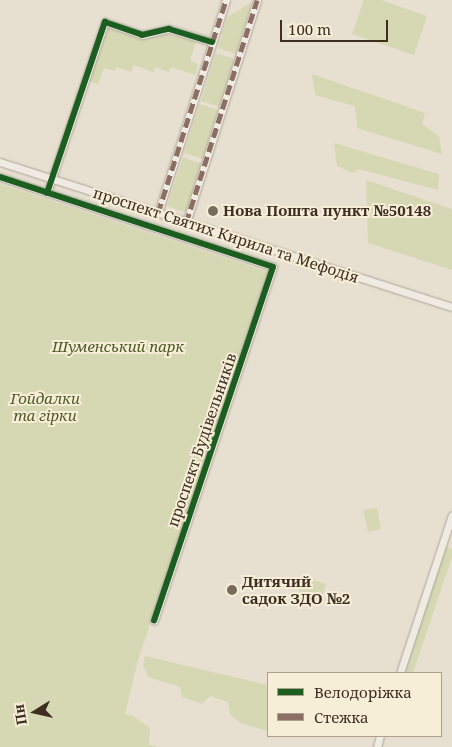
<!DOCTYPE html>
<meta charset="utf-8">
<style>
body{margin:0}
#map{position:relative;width:452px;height:747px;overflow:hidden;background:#e7e0d1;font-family:"Noto Serif",serif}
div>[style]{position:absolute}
.green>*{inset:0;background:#d6d7b3}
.roads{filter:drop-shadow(0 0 1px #ada599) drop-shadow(0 0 1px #ada599)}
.street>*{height:7px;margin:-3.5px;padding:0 3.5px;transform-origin:3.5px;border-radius:3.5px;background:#efebe3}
.quiet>*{height:5px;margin-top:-2.5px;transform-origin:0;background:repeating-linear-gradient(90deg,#8d6e63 0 10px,transparent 0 15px)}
.cycleway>*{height:6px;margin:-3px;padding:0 3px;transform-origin:3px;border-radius:3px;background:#1b5e20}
.dots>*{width:14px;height:14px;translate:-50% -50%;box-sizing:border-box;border:2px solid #f7eed8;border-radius:50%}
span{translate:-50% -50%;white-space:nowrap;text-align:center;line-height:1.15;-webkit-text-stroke:4px #f7eed8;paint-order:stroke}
.poi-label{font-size:15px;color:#3d2e20;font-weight:700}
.left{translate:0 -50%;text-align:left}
.street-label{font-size:15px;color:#3d2e20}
.park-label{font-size:15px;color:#4d5a26;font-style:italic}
.legend{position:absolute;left:267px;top:672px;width:175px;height:65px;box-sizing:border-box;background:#f7eed8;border:1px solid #ada18e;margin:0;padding:6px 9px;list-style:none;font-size:15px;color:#3d2e20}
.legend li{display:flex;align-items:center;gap:10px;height:25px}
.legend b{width:25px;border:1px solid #ada18e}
.north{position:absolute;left:10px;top:687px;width:50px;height:50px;-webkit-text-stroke:4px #f7eed8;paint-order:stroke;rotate:260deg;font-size:14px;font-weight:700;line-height:20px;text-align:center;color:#3d2e20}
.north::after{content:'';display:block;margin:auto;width:18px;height:22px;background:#3d2e20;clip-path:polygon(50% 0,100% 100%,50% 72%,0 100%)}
.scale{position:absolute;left:280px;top:20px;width:108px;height:22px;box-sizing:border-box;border:2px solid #3d2e20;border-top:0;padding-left:6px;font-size:15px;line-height:18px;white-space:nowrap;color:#3d2e20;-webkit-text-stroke:4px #f7eed8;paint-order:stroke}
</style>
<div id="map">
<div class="green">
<div style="clip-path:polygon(364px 0,381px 0,427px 16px,414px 55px,352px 34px)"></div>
<div style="clip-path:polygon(252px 2px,236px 54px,218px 48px,227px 17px)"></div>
<div style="clip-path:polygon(107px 27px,144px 39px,167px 34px,196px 42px,190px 60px,198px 64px,195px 75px,171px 67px,169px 72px,155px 67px,153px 72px,134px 65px,131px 72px,116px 67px,115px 71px,104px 68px,98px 84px,89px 81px)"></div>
<div style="clip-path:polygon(216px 53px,235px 59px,220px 107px,201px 101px)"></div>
<div style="clip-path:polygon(312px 74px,425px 113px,422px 124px,439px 136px,442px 154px,357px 128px,355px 106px,315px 95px)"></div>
<div style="clip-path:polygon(199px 104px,218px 110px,203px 159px,184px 153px)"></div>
<div style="clip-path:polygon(334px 143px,439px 174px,438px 190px,358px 169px,353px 173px,337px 166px)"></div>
<div style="clip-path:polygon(183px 157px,202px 164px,187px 213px,167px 206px)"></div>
<div style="clip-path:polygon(366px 180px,452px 209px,452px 270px,368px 243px)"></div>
<div style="clip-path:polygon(0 184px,268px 272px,138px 660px,125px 714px,133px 716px,150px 728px,149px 745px,158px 747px,0 747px)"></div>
<div style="clip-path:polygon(377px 508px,381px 529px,368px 532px,363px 510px)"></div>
<div style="clip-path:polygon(445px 546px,452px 549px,452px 557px,413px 673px,402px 673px)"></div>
<div style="clip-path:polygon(303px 577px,326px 584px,320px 605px,297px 599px)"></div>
<div style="clip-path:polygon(145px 656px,268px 685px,268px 731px,241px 723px,230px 715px,228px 702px,210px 696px,202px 704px,182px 697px,180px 687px,148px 677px,143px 665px)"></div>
</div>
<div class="roads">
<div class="street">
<div style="left:0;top:162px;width:475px;rotate:17.8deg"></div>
<div style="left:0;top:177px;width:287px;rotate:18.2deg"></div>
<div style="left:273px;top:267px;width:373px;rotate:108.6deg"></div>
<div style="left:47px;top:193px;width:181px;rotate:-71.3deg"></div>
<div style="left:105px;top:22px;width:39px;rotate:19deg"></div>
<div style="left:142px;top:35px;width:28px;rotate:-13deg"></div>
<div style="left:169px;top:29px;width:45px;rotate:16.8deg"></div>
<div style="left:158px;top:213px;width:224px;rotate:-72.3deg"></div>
<div style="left:186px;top:223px;width:234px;rotate:-72.3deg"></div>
<div style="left:400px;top:673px;width:166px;rotate:-71.8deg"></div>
<div style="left:377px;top:747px;width:11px;rotate:-75deg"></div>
</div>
</div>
<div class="quiet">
<div style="left:158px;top:213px;width:224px;rotate:-72.3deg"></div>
<div style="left:186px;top:223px;width:234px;rotate:-72.3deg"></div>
</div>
<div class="cycleway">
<div style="left:0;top:177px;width:287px;rotate:18.2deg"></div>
<div style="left:273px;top:267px;width:373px;rotate:108.6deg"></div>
<div style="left:47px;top:193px;width:181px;rotate:-71.3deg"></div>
<div style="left:105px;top:22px;width:39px;rotate:19deg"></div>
<div style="left:142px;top:35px;width:28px;rotate:-13deg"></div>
<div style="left:169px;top:29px;width:45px;rotate:16.8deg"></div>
</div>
<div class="dots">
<div style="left:213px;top:211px;background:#786c5e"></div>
<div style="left:232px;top:590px;background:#786c5e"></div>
</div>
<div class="poi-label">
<span class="left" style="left:223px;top:211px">Нова Пошта пункт №50148</span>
<span class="left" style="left:242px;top:590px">Дитячий<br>садок ЗДО №2</span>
</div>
<div class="street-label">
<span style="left:226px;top:235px;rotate:18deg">проспект Святих Кирила та Мефодія</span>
<span style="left:202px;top:440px;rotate:-71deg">проспект Будівельників</span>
</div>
<div class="park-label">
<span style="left:118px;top:347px">Шуменський парк</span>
<span style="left:45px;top:407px">Гойдалки<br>та гірки</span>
</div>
<ul class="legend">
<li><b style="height:6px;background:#1b5e20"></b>Велодоріжка</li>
<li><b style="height:6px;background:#8d6e63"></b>Стежка</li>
</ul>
<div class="north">Пн</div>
<div class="scale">100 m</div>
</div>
